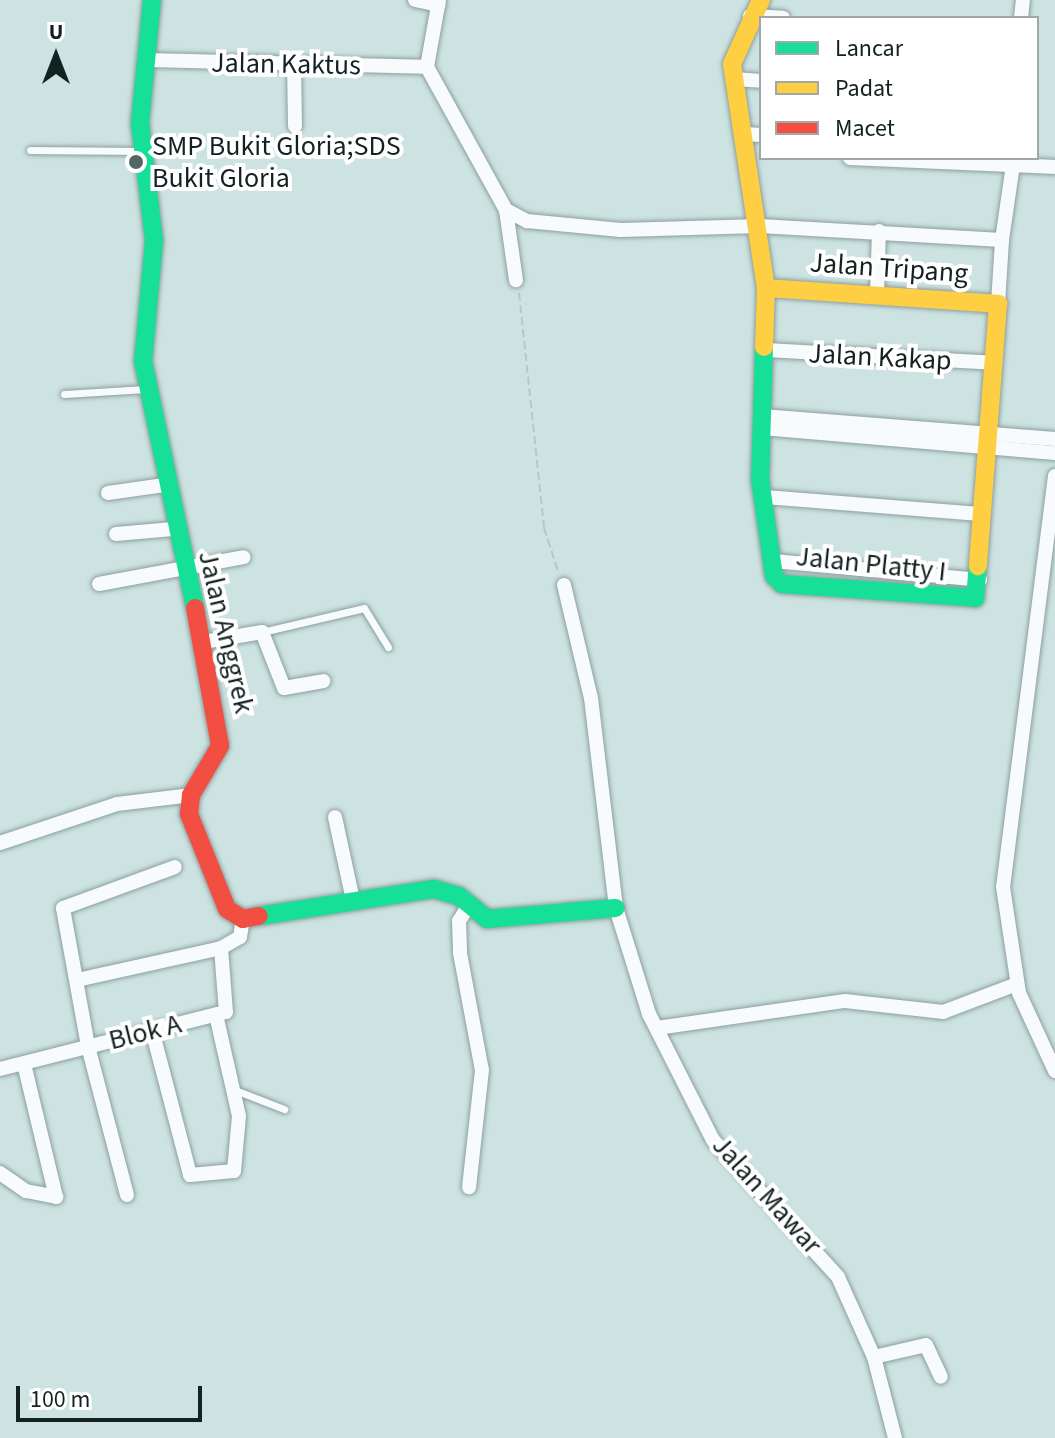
<!DOCTYPE html>
<style>
body{margin:0}
#map{position:relative;width:1055px;height:1438px;overflow:hidden;background:#cce3e2;font-family:"Source Sans 3",sans-serif}
div>[style]{position:absolute}
.path>*{height:2px;margin-top:-1px;transform-origin:0;background:repeating-linear-gradient(90deg,#bcc4c4 0 8px,transparent 0 12px)}
.roads{filter:drop-shadow(0 0 2px #8d9f9e) drop-shadow(0 0 2px #8d9f9e)}
.lane>*{height:7px;margin:-3.5px;padding:0 3.5px;transform-origin:3.5px;border-radius:3.5px;background:#f7fbfb}
.street>*{height:14px;margin:-7px;padding:0 7px;transform-origin:7px;border-radius:7px;background:#f7fbfb}
.fast>*{height:18px;margin:-9px;padding:0 9px;transform-origin:9px;border-radius:9px;background:#16e098}
.slow>*{height:18px;margin:-9px;padding:0 9px;transform-origin:9px;border-radius:9px;background:#ffcf43}
.jam>*{height:18px;margin:-9px;padding:0 9px;transform-origin:9px;border-radius:9px;background:#f24e42}
.dots>*{width:22px;height:22px;translate:-50% -50%;box-sizing:border-box;border:4px solid #fff;border-radius:50%}
span{translate:-50% -50%;white-space:nowrap;text-align:center;line-height:1.15;-webkit-text-stroke:8px #fff;paint-order:stroke}
.street-label{font-size:28px;color:#122221}
.poi-label{font-size:28px;color:#122221}
.left{translate:0 -50%;text-align:left}
.legend{position:absolute;left:759px;top:16px;width:280px;height:144px;box-sizing:border-box;background:#fff;border:2px solid #a0a7a6;margin:0;padding:10px 14px;list-style:none;font-size:24px;color:#122221}
.legend li{display:flex;align-items:center;gap:16px;height:40px}
.legend b{width:40px;border:2px solid #a0a7a6}
.north{position:absolute;left:16px;top:16px;width:80px;height:80px;-webkit-text-stroke:6px #fff;paint-order:stroke;rotate:0deg;font-size:22px;font-weight:700;line-height:32px;text-align:center;color:#122221}
.north::after{content:'';display:block;margin:auto;width:28px;height:36px;background:#122221;clip-path:polygon(50% 0,100% 100%,50% 72%,0 100%)}
.scale{position:absolute;left:16px;top:1386px;width:186px;height:36px;box-sizing:border-box;border:4px solid #122221;border-top:0;padding-left:10px;font-size:24px;line-height:28px;white-space:nowrap;color:#122221;-webkit-text-stroke:6px #fff;paint-order:stroke}
</style>
<div id="map">
<div class="path">
<div style="left:519px;top:293px;width:236px;rotate:83.9deg"></div>
<div style="left:544px;top:528px;width:48px;rotate:71.9deg"></div>
</div>
<div class="roads">
<div class="lane">
<div style="left:30px;top:150px;width:112px;rotate:0.5deg"></div>
<div style="left:64px;top:394px;width:82px;rotate:-3.5deg"></div>
<div style="left:262px;top:632px;width:105px;rotate:-13.2deg"></div>
<div style="left:364px;top:608px;width:46px;rotate:58.4deg"></div>
<div style="left:235px;top:1090px;width:53px;rotate:21.2deg"></div>
</div>
<div class="street">
<div style="left:415px;top:0;width:24px;rotate:12deg"></div>
<div style="left:439px;top:0;width:68px;rotate:100.2deg"></div>
<div style="left:427px;top:67px;width:163px;rotate:61.1deg"></div>
<div style="left:506px;top:210px;width:71px;rotate:81.9deg"></div>
<div style="left:750px;top:16px;width:33px;rotate:3deg"></div>
<div style="left:1021px;top:18px;width:18px;rotate:-84deg"></div>
<div style="left:144px;top:60px;width:283px;rotate:1.4deg"></div>
<div style="left:294px;top:63px;width:63px;rotate:89.1deg"></div>
<div style="left:734px;top:79px;width:27px;rotate:4deg"></div>
<div style="left:746px;top:134px;width:15px;rotate:4deg"></div>
<div style="left:850px;top:158px;width:205px;rotate:2.5deg"></div>
<div style="left:506px;top:210px;width:24px;rotate:28deg"></div>
<div style="left:527px;top:221px;width:94px;rotate:5.5deg"></div>
<div style="left:621px;top:230px;width:139px;rotate:-1.6deg"></div>
<div style="left:760px;top:226px;width:242px;rotate:3.3deg"></div>
<div style="left:1002px;top:240px;width:83px;rotate:-81.7deg"></div>
<div style="left:877px;top:294px;width:63px;rotate:-88.2deg"></div>
<div style="left:998px;top:304px;width:64px;rotate:-86.4deg"></div>
<div style="left:765px;top:350px;width:230px;rotate:3.2deg"></div>
<div style="left:762px;top:416px;width:294px;rotate:4.5deg"></div>
<div style="left:762px;top:428px;width:294px;rotate:4.9deg"></div>
<div style="left:1055px;top:476px;width:414px;rotate:97.2deg"></div>
<div style="left:1003px;top:887px;width:107px;rotate:81.4deg"></div>
<div style="left:1019px;top:993px;width:86px;rotate:65.2deg"></div>
<div style="left:108px;top:493px;width:57px;rotate:-8.1deg"></div>
<div style="left:765px;top:497px;width:219px;rotate:4.5deg"></div>
<div style="left:116px;top:534px;width:57px;rotate:-5deg"></div>
<div style="left:773px;top:561px;width:208px;rotate:5.2deg"></div>
<div style="left:99px;top:584px;width:147px;rotate:-10.5deg"></div>
<div style="left:564px;top:585px;width:116px;rotate:76.6deg"></div>
<div style="left:591px;top:698px;width:211px;rotate:83.2deg"></div>
<div style="left:616px;top:908px;width:111px;rotate:72.7deg"></div>
<div style="left:649px;top:1014px;width:141px;rotate:63.1deg"></div>
<div style="left:713px;top:1140px;width:185px;rotate:47.6deg"></div>
<div style="left:838px;top:1277px;width:88px;rotate:65.8deg"></div>
<div style="left:874px;top:1357px;width:84px;rotate:75.5deg"></div>
<div style="left:203px;top:642px;width:60px;rotate:-9.6deg"></div>
<div style="left:262px;top:632px;width:60px;rotate:68.6deg"></div>
<div style="left:284px;top:688px;width:40px;rotate:-10deg"></div>
<div style="left:335px;top:817px;width:85px;rotate:77.8deg"></div>
<div style="left:0;top:843px;width:123px;rotate:-18.4deg"></div>
<div style="left:117px;top:804px;width:75px;rotate:-6.9deg"></div>
<div style="left:469px;top:905px;width:19px;rotate:122deg"></div>
<div style="left:459px;top:921px;width:32px;rotate:88deg"></div>
<div style="left:460px;top:953px;width:119px;rotate:79.4deg"></div>
<div style="left:482px;top:1070px;width:118px;rotate:96.3deg"></div>
<div style="left:77px;top:980px;width:148px;rotate:-12.5deg"></div>
<div style="left:221px;top:948px;width:22px;rotate:-30deg"></div>
<div style="left:240px;top:937px;width:18px;rotate:-81deg"></div>
<div style="left:657px;top:1028px;width:190px;rotate:-8.2deg"></div>
<div style="left:845px;top:1001px;width:99px;rotate:6.4deg"></div>
<div style="left:943px;top:1012px;width:79px;rotate:-20.7deg"></div>
<div style="left:152px;top:1030px;width:150px;rotate:75.3deg"></div>
<div style="left:190px;top:1175px;width:44px;rotate:-5.2deg"></div>
<div style="left:234px;top:1171px;width:55px;rotate:-84.8deg"></div>
<div style="left:239px;top:1116px;width:104px;rotate:-102.8deg"></div>
<div style="left:0;top:1069px;width:233px;rotate:-14.2deg"></div>
<div style="left:226px;top:1012px;width:64px;rotate:-94.5deg"></div>
<div style="left:0;top:1173px;width:32px;rotate:35deg"></div>
<div style="left:26px;top:1191px;width:31px;rotate:11deg"></div>
<div style="left:56px;top:1197px;width:137px;rotate:-103.5deg"></div>
<div style="left:127px;top:1195px;width:154px;rotate:-104.7deg"></div>
<div style="left:88px;top:1046px;width:140px;rotate:-100.3deg"></div>
<div style="left:63px;top:908px;width:119px;rotate:-20.1deg"></div>
<div style="left:874px;top:1357px;width:53px;rotate:-13deg"></div>
<div style="left:926px;top:1345px;width:35px;rotate:65deg"></div>
</div>
<div class="fast">
<div style="left:152px;top:0;width:124px;rotate:95.6deg"></div>
<div style="left:140px;top:123px;width:119px;rotate:83.2deg"></div>
<div style="left:154px;top:241px;width:121px;rotate:95.2deg"></div>
<div style="left:143px;top:361px;width:252px;rotate:78.1deg"></div>
<div style="left:764px;top:347px;width:132px;rotate:91.7deg"></div>
<div style="left:760px;top:479px;width:98px;rotate:81.8deg"></div>
<div style="left:774px;top:576px;width:11px;rotate:45deg"></div>
<div style="left:782px;top:584px;width:194px;rotate:4.1deg"></div>
<div style="left:975px;top:598px;width:32px;rotate:-85deg"></div>
<div style="left:259px;top:916px;width:177px;rotate:-8.8deg"></div>
<div style="left:434px;top:889px;width:26px;rotate:16deg"></div>
<div style="left:459px;top:896px;width:36px;rotate:39deg"></div>
<div style="left:487px;top:919px;width:129px;rotate:-4.9deg"></div>
</div>
<div class="slow">
<div style="left:761px;top:0;width:70px;rotate:114.4deg"></div>
<div style="left:732px;top:64px;width:227px;rotate:81.4deg"></div>
<div style="left:766px;top:288px;width:59px;rotate:91.9deg"></div>
<div style="left:766px;top:288px;width:233px;rotate:3.9deg"></div>
<div style="left:998px;top:304px;width:263px;rotate:94.4deg"></div>
</div>
<div class="jam">
<div style="left:195px;top:608px;width:140px;rotate:79.7deg"></div>
<div style="left:220px;top:746px;width:57px;rotate:120.6deg"></div>
<div style="left:191px;top:795px;width:19px;rotate:96deg"></div>
<div style="left:189px;top:814px;width:102px;rotate:68.2deg"></div>
<div style="left:227px;top:909px;width:19px;rotate:32deg"></div>
<div style="left:243px;top:919px;width:16px;rotate:-11deg"></div>
</div>
</div>
<div class="dots">
<div style="left:136px;top:162px;background:#536665"></div>
</div>
<div class="street-label">
<span style="left:286px;top:64px;rotate:1deg">Jalan Kaktus</span>
<span style="left:889px;top:268px;rotate:4deg">Jalan Tripang</span>
<span style="left:880px;top:357px;rotate:3deg">Jalan Kakap</span>
<span style="left:871px;top:564px;rotate:6deg">Jalan Platty I</span>
<span style="left:226px;top:632px;rotate:77deg">Jalan Anggrek</span>
<span style="left:145px;top:1032px;rotate:-14deg">Blok A</span>
<span style="left:767px;top:1195px;rotate:48deg">Jalan Mawar</span>
</div>
<div class="poi-label">
<span class="left" style="left:152px;top:162px">SMP Bukit Gloria;SDS<br>Bukit Gloria</span>
</div>
<ul class="legend">
<li><b style="height:10px;background:#16e098"></b>Lancar</li>
<li><b style="height:10px;background:#ffcf43"></b>Padat</li>
<li><b style="height:10px;background:#f24e42"></b>Macet</li>
</ul>
<div class="north">U</div>
<div class="scale">100 m</div>
</div>
